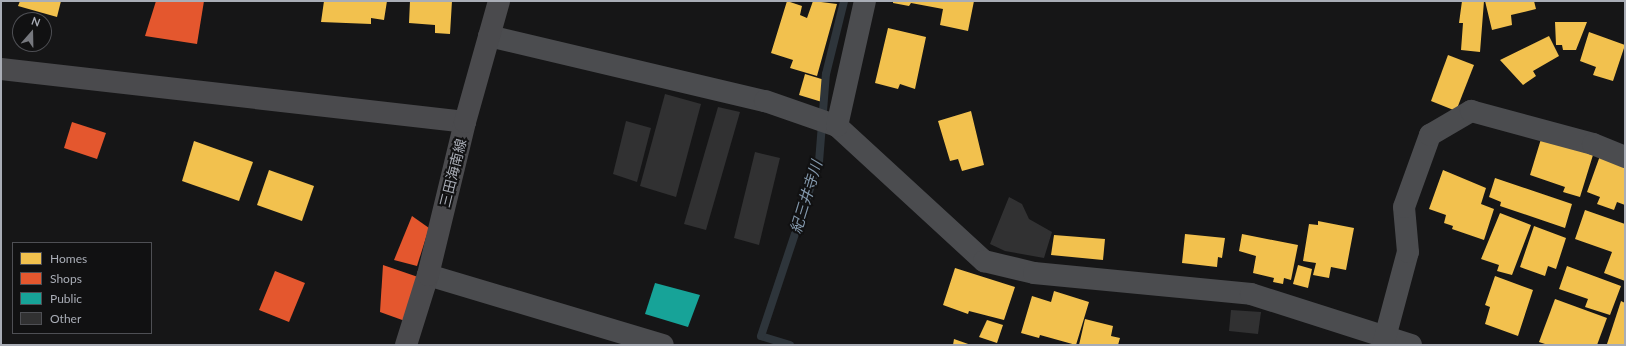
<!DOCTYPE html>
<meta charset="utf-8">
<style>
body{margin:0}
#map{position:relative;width:1626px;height:346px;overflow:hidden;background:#161617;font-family:Lato,"Noto Sans JP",sans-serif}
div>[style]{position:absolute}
.homes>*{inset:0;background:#f2c14e}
.shops>*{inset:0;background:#e4572e}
.public>*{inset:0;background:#17a398}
.stream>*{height:8px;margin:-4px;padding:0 4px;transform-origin:4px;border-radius:4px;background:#2e353b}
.building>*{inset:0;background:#313132}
.street>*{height:22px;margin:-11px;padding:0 11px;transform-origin:11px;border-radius:11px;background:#4b4c4f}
.secondary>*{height:22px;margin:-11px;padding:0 11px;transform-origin:11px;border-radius:11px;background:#4a4a4d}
span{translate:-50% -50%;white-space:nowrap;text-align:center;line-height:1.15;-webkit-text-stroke:4px #111112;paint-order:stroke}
.street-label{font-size:14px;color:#a9adb6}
.water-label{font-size:15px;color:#8499ad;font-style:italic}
.frame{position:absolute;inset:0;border:2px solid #a9adb6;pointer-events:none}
.legend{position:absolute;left:12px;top:242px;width:140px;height:92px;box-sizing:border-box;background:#111112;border:1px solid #4e4f54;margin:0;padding:5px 7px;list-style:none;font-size:12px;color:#a9adb6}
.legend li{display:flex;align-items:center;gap:8px;height:20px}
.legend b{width:20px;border:1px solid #4e4f54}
.north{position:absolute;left:12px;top:12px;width:40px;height:40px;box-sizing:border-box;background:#111112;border:1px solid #4e4f54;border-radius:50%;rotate:20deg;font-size:11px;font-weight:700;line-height:16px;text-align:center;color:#a9adb6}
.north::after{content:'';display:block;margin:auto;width:14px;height:18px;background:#76787e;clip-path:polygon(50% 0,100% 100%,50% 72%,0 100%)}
</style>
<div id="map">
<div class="homes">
<div style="clip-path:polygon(20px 1px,61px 1px,57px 17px,18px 6px)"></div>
<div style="clip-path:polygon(324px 1px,387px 1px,384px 20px,371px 18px,371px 24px,321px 22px)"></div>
<div style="clip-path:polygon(410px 1px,452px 1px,450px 34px,435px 33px,435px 25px,409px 23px)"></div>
<div style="clip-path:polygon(787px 1px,802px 6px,800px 15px,807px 18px,813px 1px,837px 4px,817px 76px,790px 68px,793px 60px,771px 53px)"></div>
<div style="clip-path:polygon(893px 1px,974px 1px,968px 31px,940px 25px,943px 9px,911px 3px,909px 6px,893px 3px)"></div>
<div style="clip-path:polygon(1462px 1px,1484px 1px,1480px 52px,1461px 50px,1463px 23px,1459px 23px)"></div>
<div style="clip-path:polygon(1485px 1px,1534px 1px,1536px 9px,1511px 15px,1512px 25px,1492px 30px)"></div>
<div style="clip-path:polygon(1555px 22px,1587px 22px,1576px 50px,1563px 50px,1562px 45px,1556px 45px)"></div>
<div style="clip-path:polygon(888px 28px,926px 37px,915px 89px,900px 84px,898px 89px,875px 83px)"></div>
<div style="clip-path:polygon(1589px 32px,1625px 45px,1613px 81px,1593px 75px,1596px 67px,1580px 61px)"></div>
<div style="clip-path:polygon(1549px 36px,1559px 56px,1533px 71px,1536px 76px,1523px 85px,1500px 60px)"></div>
<div style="clip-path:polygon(1448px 55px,1474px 65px,1456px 111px,1431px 101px)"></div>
<div style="clip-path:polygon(805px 74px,828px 81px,822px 102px,799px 95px)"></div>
<div style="clip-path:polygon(971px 111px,984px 165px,962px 171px,958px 159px,950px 161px,938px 121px)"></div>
<div style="clip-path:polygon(1541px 139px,1593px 155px,1580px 197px,1563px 192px,1565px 187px,1530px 175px)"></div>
<div style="clip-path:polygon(194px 141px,253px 162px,239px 201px,182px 181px)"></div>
<div style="clip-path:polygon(1601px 153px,1625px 161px,1625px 205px,1617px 202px,1614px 210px,1597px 204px,1600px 197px,1587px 192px)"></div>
<div style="clip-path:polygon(269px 170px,314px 186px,302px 221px,257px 205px)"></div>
<div style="clip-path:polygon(1443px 170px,1486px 188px,1481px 204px,1494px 209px,1484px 240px,1452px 229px,1453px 226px,1444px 223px,1446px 215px,1429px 209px)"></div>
<div style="clip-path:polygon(1495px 178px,1572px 204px,1565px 228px,1500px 206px,1501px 202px,1489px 197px)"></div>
<div style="clip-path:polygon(1585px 210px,1625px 224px,1625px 281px,1604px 273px,1612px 252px,1575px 239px)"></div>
<div style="clip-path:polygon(1500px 213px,1531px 225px,1512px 275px,1497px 271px,1499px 265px,1481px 259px)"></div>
<div style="clip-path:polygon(1318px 221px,1354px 228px,1346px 270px,1331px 267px,1329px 278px,1313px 275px,1316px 263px,1303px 261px,1309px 224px,1318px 225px)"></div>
<div style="clip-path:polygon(1534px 226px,1566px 238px,1556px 269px,1548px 266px,1545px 276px,1520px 267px)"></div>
<div style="clip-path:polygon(1185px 234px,1225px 238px,1222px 258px,1218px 257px,1217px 267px,1182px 263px)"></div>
<div style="clip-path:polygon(1242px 234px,1298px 245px,1291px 280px,1284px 278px,1283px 284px,1273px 282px,1274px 278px,1253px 273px,1256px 256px,1239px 251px)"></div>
<div style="clip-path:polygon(1054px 235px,1105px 239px,1103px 260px,1051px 255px)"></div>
<div style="clip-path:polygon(1298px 265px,1312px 269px,1308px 288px,1293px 284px)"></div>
<div style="clip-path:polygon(1567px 266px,1621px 286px,1610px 315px,1585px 307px,1588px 299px,1559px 289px)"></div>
<div style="clip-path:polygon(955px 268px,1015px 287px,1004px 320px,969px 311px,968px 314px,943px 305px)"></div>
<div style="clip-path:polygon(1495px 276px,1533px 290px,1518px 336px,1485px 324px,1490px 307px,1485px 305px)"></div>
<div style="clip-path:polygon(1054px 291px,1089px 302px,1076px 345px,1040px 335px,1039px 338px,1021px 333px,1032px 296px,1051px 302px)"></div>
<div style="clip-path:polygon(1555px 299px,1607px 318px,1597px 345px,1548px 345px,1539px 342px)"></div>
<div style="clip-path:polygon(1621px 301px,1625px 303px,1625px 345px,1609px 345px,1607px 344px)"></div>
<div style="clip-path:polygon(1085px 319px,1113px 326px,1111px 336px,1120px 338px,1118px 345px,1079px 345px)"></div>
<div style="clip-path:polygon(987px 320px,1003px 325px,997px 343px,979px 337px)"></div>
<div style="clip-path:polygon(954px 339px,971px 345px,953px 345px)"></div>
</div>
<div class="shops">
<div style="clip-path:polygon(156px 1px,204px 1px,197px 44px,145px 36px)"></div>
<div style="clip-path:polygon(72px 122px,106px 133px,97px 159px,64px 148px)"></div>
<div style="clip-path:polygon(412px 216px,429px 228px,417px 266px,394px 260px)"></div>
<div style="clip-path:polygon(383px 265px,418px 277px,405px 321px,380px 312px)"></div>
<div style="clip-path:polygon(275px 271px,305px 283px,289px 322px,259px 310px)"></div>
</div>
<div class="public">
<div style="clip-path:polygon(655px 283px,700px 295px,688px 327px,645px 314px)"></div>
</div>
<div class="stream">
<div style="left:790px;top:345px;width:30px;rotate:-163deg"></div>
<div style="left:761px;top:336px;width:183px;rotate:-71.6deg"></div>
<div style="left:819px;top:162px;width:88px;rotate:-85.5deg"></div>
<div style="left:826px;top:74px;width:75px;rotate:-76.1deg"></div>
</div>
<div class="building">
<div style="clip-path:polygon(665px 94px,701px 104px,676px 197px,640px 186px)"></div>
<div style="clip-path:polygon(718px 107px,740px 112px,706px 230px,684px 224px)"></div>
<div style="clip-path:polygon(626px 121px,651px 128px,637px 182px,613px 174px)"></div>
<div style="clip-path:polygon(755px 152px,780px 158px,759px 245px,734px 238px)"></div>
<div style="clip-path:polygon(1009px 197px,1022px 204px,1029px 219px,1052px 232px,1044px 258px,1005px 251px,990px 244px)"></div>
<div style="clip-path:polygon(1231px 310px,1261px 312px,1258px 334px,1229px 331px)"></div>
</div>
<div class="street">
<div style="left:489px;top:36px;width:284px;rotate:13.3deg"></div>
<div style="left:765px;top:101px;width:76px;rotate:19.1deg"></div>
<div style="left:837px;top:126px;width:200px;rotate:42.6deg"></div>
<div style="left:984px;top:261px;width:51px;rotate:13.5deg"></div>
<div style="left:1034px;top:273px;width:218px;rotate:5.5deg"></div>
<div style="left:1251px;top:294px;width:168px;rotate:17.7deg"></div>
<div style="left:837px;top:126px;width:128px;rotate:-77.4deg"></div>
<div style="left:428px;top:275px;width:245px;rotate:16.6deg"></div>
<div style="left:1383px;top:345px;width:96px;rotate:-75deg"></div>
<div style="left:1408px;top:252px;width:45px;rotate:-95.1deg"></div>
<div style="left:1404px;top:207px;width:77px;rotate:-70.1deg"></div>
<div style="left:1430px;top:135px;width:48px;rotate:-30.3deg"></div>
<div style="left:1471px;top:111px;width:126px;rotate:15.1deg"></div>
<div style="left:1593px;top:144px;width:35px;rotate:22deg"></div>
</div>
<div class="secondary">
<div style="left:1px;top:69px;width:467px;rotate:6.5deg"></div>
<div style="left:406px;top:345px;width:73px;rotate:-72.6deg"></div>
<div style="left:428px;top:275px;width:157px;rotate:-76.4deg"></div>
<div style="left:465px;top:122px;width:126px;rotate:-74.3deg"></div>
</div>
<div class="street-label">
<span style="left:453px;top:173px;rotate:-76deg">三田海南線</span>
</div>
<div class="water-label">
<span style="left:806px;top:197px;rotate:-73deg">紀三井寺川</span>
</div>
<div class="frame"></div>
<ul class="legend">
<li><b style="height:11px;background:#f2c14e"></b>Homes</li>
<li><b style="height:11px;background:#e4572e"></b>Shops</li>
<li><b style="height:11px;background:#17a398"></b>Public</li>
<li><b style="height:11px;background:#313132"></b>Other</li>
</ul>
<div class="north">N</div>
</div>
